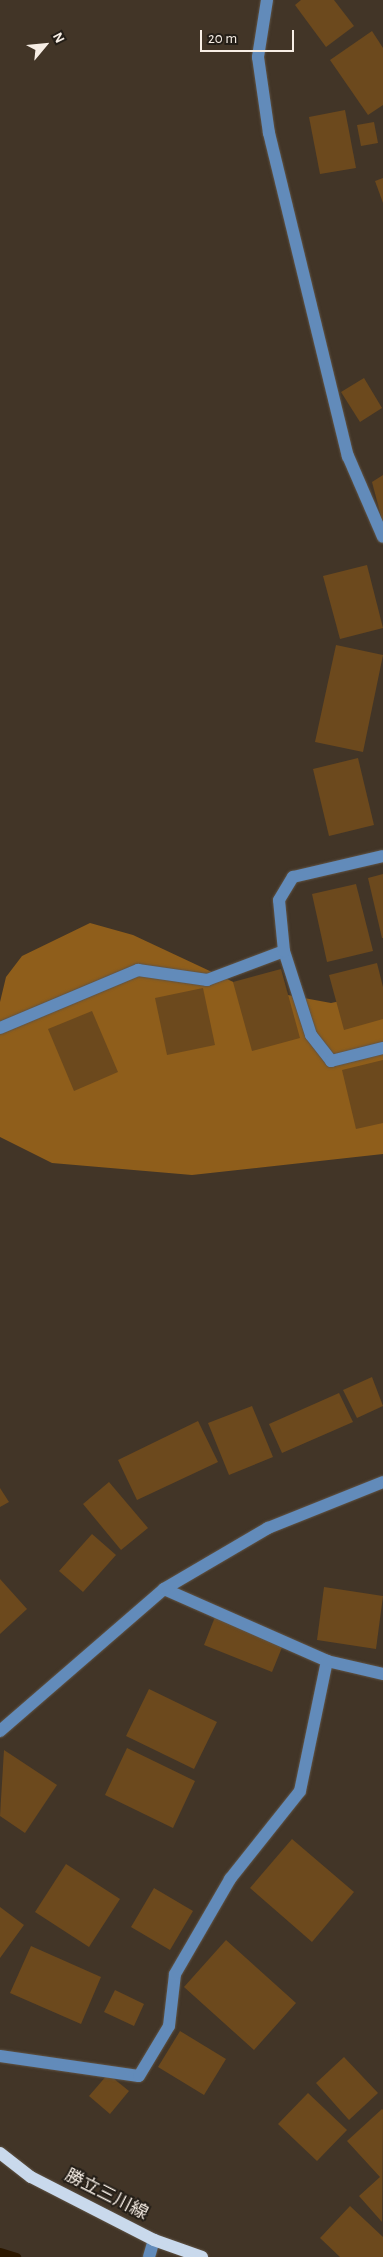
<!DOCTYPE html>
<meta charset="utf-8">
<style>
body{margin:0}
#map{position:relative;width:383px;height:2257px;overflow:hidden;background:#423527;font-family:"Alegreya Sans","Noto Sans JP",sans-serif}
div>[style]{position:absolute}
.forest>*{inset:0;background:#8f5e1b}
.stream>*{height:9px;margin:-4.5px;padding:0 4.5px;transform-origin:4.5px;border-radius:4.5px;background:#2c1800}
.building>*{inset:0;background:#6c491d}
.roads{filter:drop-shadow(0 0 1px #5f5345) drop-shadow(0 0 1px #5f5345)}
.minor>*{height:12px;margin:-6px;padding:0 6px;transform-origin:6px;border-radius:6px;background:#628bba}
.major>*{height:12px;margin:-6px;padding:0 6px;transform-origin:6px;border-radius:6px;background:#c9d9ec}
span{translate:-50% -50%;white-space:nowrap;text-align:center;line-height:1.15;-webkit-text-stroke:4px #241e17;paint-order:stroke}
.street-label{font-size:18px;color:#f7eee5}
.north{position:absolute;left:20px;top:20px;width:50px;height:50px;-webkit-text-stroke:4px #241e17;paint-order:stroke;rotate:62deg;font-size:14px;font-weight:700;line-height:20px;text-align:center;color:#f7eee5}
.north::after{content:'';display:block;margin:auto;width:18px;height:22px;background:#f7eee5;clip-path:polygon(50% 0,100% 100%,50% 72%,0 100%)}
.scale{position:absolute;left:200px;top:30px;width:94px;height:22px;box-sizing:border-box;border:2px solid #f7eee5;border-top:0;padding-left:6px;font-size:15px;line-height:18px;white-space:nowrap;color:#f7eee5;-webkit-text-stroke:4px #241e17;paint-order:stroke}
</style>
<div id="map">
<div class="forest">
<div style="clip-path:polygon(90px 923px,133px 935px,244px 987px,331px 1003px,383px 992px,383px 1154px,192px 1175px,52px 1163px,0 1137px,0 1002px,6px 977px,22px 956px)"></div>
</div>
<div class="stream">
<div style="left:0;top:2252px;width:17px;rotate:17deg"></div>
</div>
<div class="building">
<div style="clip-path:polygon(301px 0,334px 0,354px 26px,326px 47px,295px 5px)"></div>
<div style="clip-path:polygon(372px 31px,383px 48px,383px 105px,368px 115px,330px 60px)"></div>
<div style="clip-path:polygon(345px 110px,356px 168px,320px 174px,309px 117px)"></div>
<div style="clip-path:polygon(374px 122px,378px 143px,361px 146px,357px 125px)"></div>
<div style="clip-path:polygon(383px 178px,383px 203px,375px 181px)"></div>
<div style="clip-path:polygon(364px 378px,382px 408px,360px 422px,341px 392px)"></div>
<div style="clip-path:polygon(383px 475px,383px 520px,382px 520px,372px 482px)"></div>
<div style="clip-path:polygon(367px 565px,383px 628px,340px 639px,323px 576px)"></div>
<div style="clip-path:polygon(336px 645px,383px 655px,363px 752px,315px 742px)"></div>
<div style="clip-path:polygon(358px 758px,374px 825px,329px 836px,313px 769px)"></div>
<div style="clip-path:polygon(383px 874px,383px 938px,382px 938px,368px 878px)"></div>
<div style="clip-path:polygon(356px 884px,373px 951px,327px 962px,312px 894px)"></div>
<div style="clip-path:polygon(377px 963px,383px 987px,383px 1019px,344px 1030px,329px 975px)"></div>
<div style="clip-path:polygon(281px 969px,300px 1038px,252px 1051px,233px 982px)"></div>
<div style="clip-path:polygon(203px 988px,215px 1045px,167px 1055px,155px 998px)"></div>
<div style="clip-path:polygon(92px 1011px,118px 1072px,74px 1091px,48px 1029px)"></div>
<div style="clip-path:polygon(383px 1060px,383px 1123px,356px 1129px,342px 1070px)"></div>
<div style="clip-path:polygon(372px 1377px,383px 1406px,357px 1418px,343px 1390px)"></div>
<div style="clip-path:polygon(339px 1393px,353px 1422px,282px 1453px,269px 1424px)"></div>
<div style="clip-path:polygon(252px 1406px,273px 1457px,229px 1475px,208px 1423px)"></div>
<div style="clip-path:polygon(198px 1421px,218px 1462px,137px 1500px,118px 1460px)"></div>
<div style="clip-path:polygon(109px 1482px,148px 1528px,121px 1550px,83px 1504px)"></div>
<div style="clip-path:polygon(0 1488px,9px 1502px,0 1507px)"></div>
<div style="clip-path:polygon(92px 1534px,116px 1555px,83px 1592px,59px 1571px)"></div>
<div style="clip-path:polygon(0 1579px,27px 1609px,0 1634px)"></div>
<div style="clip-path:polygon(324px 1587px,383px 1596px,376px 1649px,317px 1640px)"></div>
<div style="clip-path:polygon(215px 1617px,283px 1645px,272px 1672px,204px 1645px)"></div>
<div style="clip-path:polygon(149px 1689px,217px 1722px,194px 1769px,126px 1736px)"></div>
<div style="clip-path:polygon(127px 1748px,195px 1781px,173px 1828px,105px 1795px)"></div>
<div style="clip-path:polygon(4px 1750px,57px 1785px,25px 1833px,0 1816px)"></div>
<div style="clip-path:polygon(292px 1839px,354px 1892px,312px 1942px,250px 1888px)"></div>
<div style="clip-path:polygon(66px 1864px,120px 1899px,89px 1947px,35px 1912px)"></div>
<div style="clip-path:polygon(154px 1888px,193px 1911px,170px 1950px,131px 1927px)"></div>
<div style="clip-path:polygon(0 1907px,24px 1925px,0 1958px)"></div>
<div style="clip-path:polygon(226px 1940px,296px 2003px,254px 2050px,184px 1987px)"></div>
<div style="clip-path:polygon(31px 1946px,101px 1977px,81px 2024px,10px 1993px)"></div>
<div style="clip-path:polygon(115px 1990px,144px 2004px,134px 2026px,104px 2012px)"></div>
<div style="clip-path:polygon(180px 2031px,226px 2059px,204px 2095px,158px 2067px)"></div>
<div style="clip-path:polygon(344px 2057px,378px 2093px,349px 2120px,316px 2083px)"></div>
<div style="clip-path:polygon(108px 2074px,129px 2091px,110px 2114px,89px 2096px)"></div>
<div style="clip-path:polygon(308px 2093px,347px 2130px,317px 2161px,278px 2124px)"></div>
<div style="clip-path:polygon(382px 2109px,383px 2110px,382px 2222px,359px 2196px,380px 2177px,347px 2141px)"></div>
<div style="clip-path:polygon(350px 2206px,383px 2237px,383px 2257px,340px 2257px,320px 2238px)"></div>
</div>
<div class="roads">
<div class="minor">
<div style="left:267px;top:0;width:58px;rotate:99deg"></div>
<div style="left:258px;top:57px;width:77px;rotate:81.8deg"></div>
<div style="left:269px;top:133px;width:333px;rotate:76.3deg"></div>
<div style="left:348px;top:456px;width:88px;rotate:66.6deg"></div>
<div style="left:284px;top:951px;width:88px;rotate:72.2deg"></div>
<div style="left:311px;top:1035px;width:33px;rotate:52deg"></div>
<div style="left:331px;top:1061px;width:54px;rotate:-14deg"></div>
<div style="left:0;top:1028px;width:150px;rotate:-22.8deg"></div>
<div style="left:138px;top:970px;width:70px;rotate:8.2deg"></div>
<div style="left:207px;top:980px;width:82px;rotate:-20.6deg"></div>
<div style="left:284px;top:951px;width:51px;rotate:-95.6deg"></div>
<div style="left:279px;top:900px;width:27px;rotate:-59deg"></div>
<div style="left:293px;top:877px;width:92px;rotate:-13.1deg"></div>
<div style="left:164px;top:1589px;width:178px;rotate:23.8deg"></div>
<div style="left:327px;top:1661px;width:57px;rotate:13.1deg"></div>
<div style="left:0;top:1731px;width:217px;rotate:-40.9deg"></div>
<div style="left:164px;top:1589px;width:121px;rotate:-30.4deg"></div>
<div style="left:268px;top:1528px;width:124px;rotate:-21.8deg"></div>
<div style="left:0;top:2056px;width:140px;rotate:8.2deg"></div>
<div style="left:139px;top:2076px;width:58px;rotate:-59deg"></div>
<div style="left:169px;top:2026px;width:52px;rotate:-83.4deg"></div>
<div style="left:175px;top:1974px;width:110px;rotate:-59.9deg"></div>
<div style="left:230px;top:1879px;width:112px;rotate:-51.5deg"></div>
<div style="left:300px;top:1791px;width:133px;rotate:-78.3deg"></div>
<div style="left:149px;top:2257px;width:18px;rotate:-74deg"></div>
</div>
<div class="major">
<div style="left:0;top:2153px;width:39px;rotate:38deg"></div>
<div style="left:31px;top:2177px;width:138px;rotate:27.1deg"></div>
<div style="left:154px;top:2240px;width:51px;rotate:19.5deg"></div>
</div>
</div>
<div class="street-label">
<span style="left:106px;top:2195px;rotate:27deg">勝立三川線</span>
</div>
<div class="north">N</div>
<div class="scale">20 m</div>
</div>
